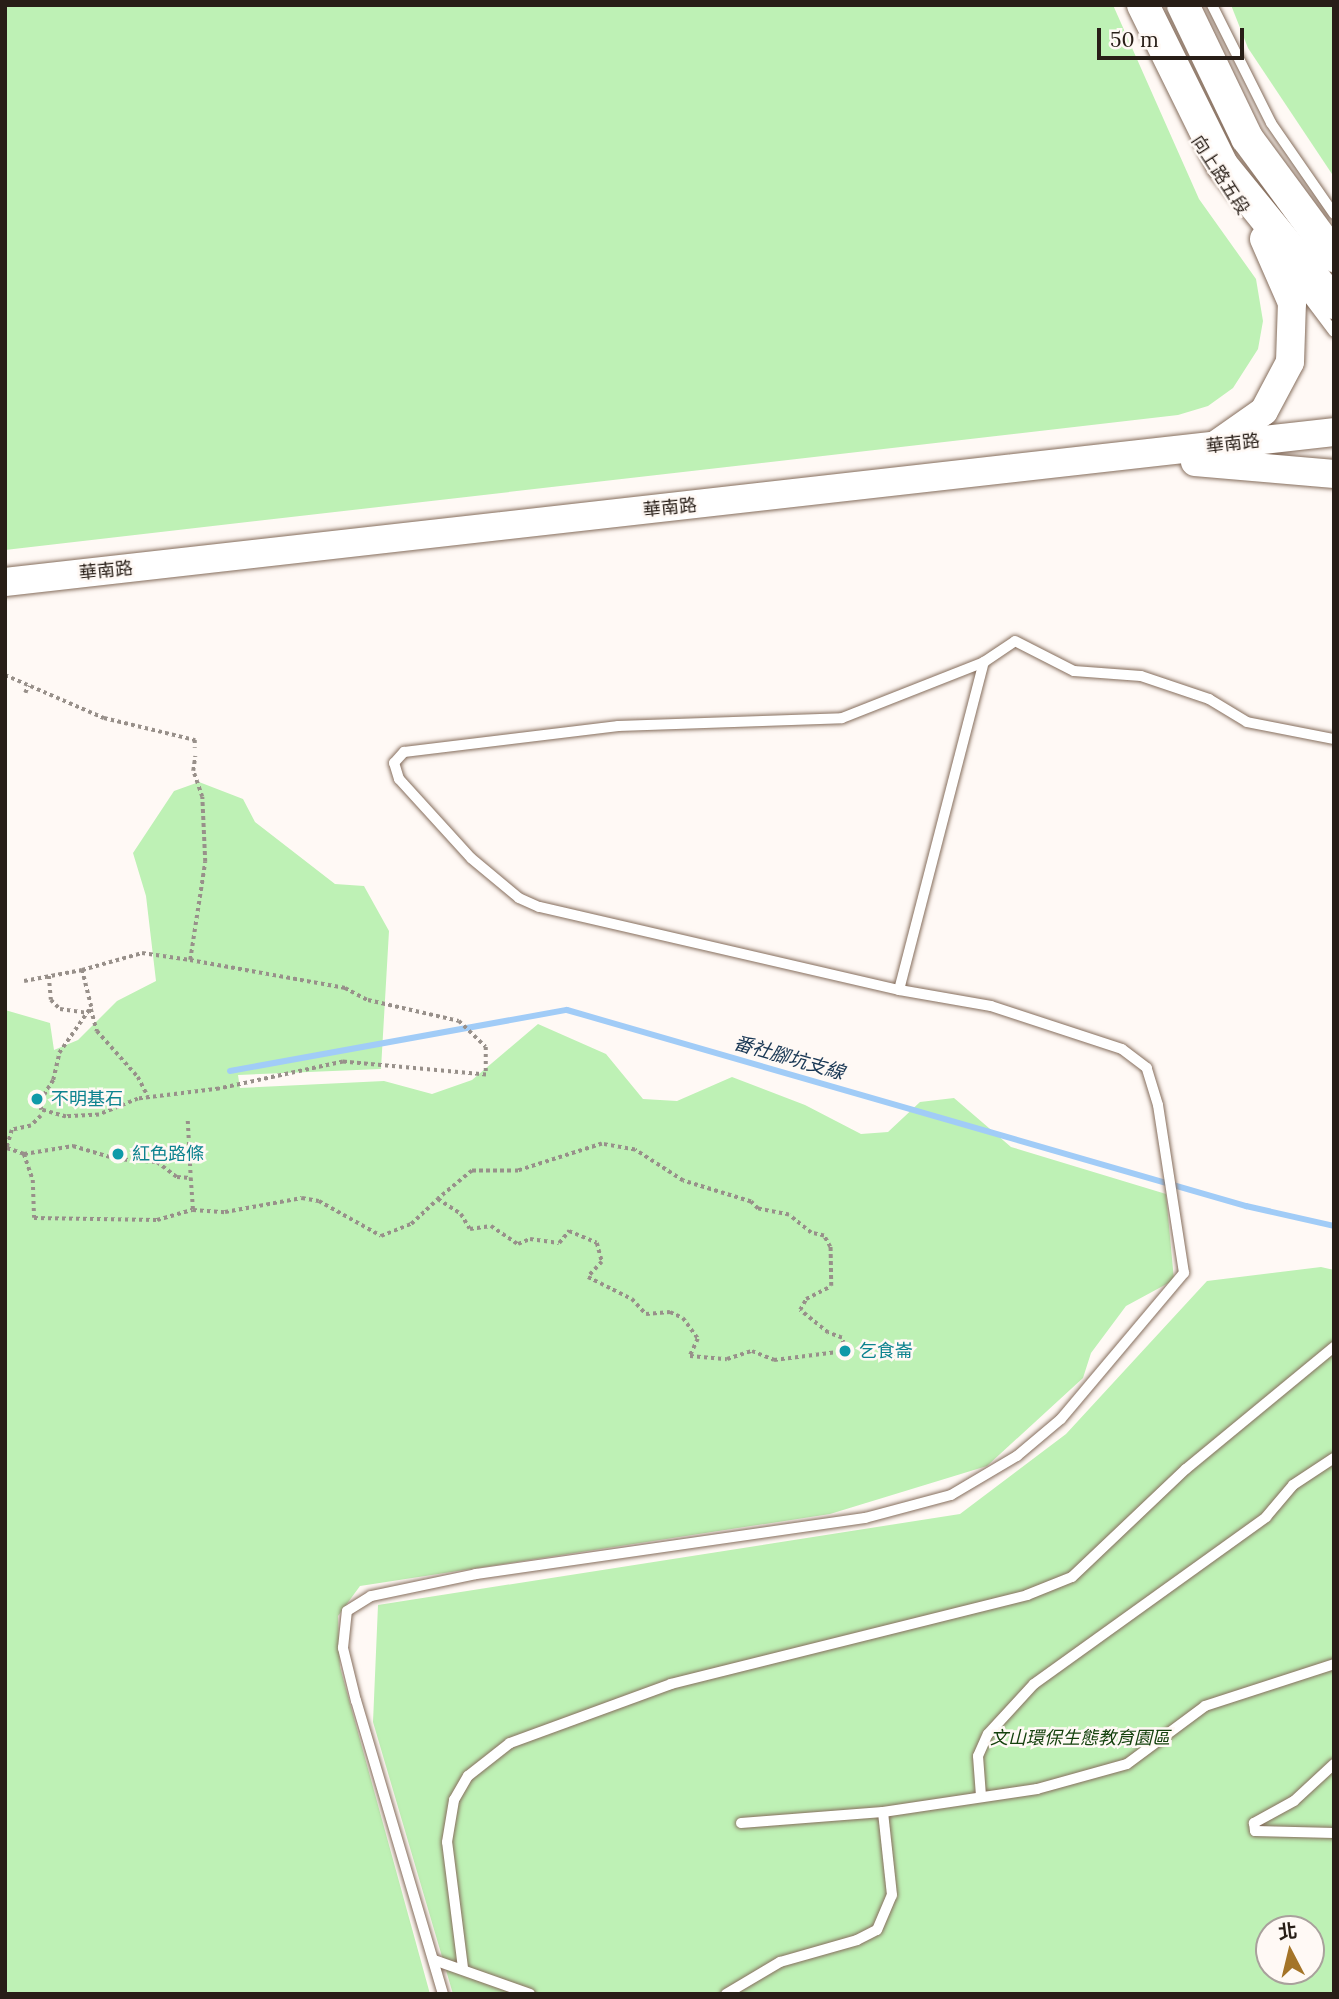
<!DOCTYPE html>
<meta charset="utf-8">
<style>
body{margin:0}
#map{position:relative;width:1339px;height:1999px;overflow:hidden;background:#fff9f5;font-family:Lora,"Noto Sans TC",serif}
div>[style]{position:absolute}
.green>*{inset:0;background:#bef1b5}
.stream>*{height:6px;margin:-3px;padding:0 3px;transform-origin:3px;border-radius:3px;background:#a1ccf7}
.path>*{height:3.5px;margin-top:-1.75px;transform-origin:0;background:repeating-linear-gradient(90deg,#98908a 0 3.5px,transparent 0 7px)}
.roads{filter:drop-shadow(0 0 2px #866e5d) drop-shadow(0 0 2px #866e5d)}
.service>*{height:10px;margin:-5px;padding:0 5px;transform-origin:5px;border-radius:5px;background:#fff}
.tertiary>*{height:28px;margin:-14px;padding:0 14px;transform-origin:14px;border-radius:14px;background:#fff}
.secondary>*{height:32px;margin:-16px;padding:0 16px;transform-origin:16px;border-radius:16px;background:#fff}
.dots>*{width:19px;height:19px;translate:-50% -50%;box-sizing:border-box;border:4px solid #fff9f5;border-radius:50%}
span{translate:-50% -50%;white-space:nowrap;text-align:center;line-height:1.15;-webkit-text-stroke:5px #fff9f5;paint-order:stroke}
.street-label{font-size:18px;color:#281e17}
.culture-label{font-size:18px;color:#0d838f}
.left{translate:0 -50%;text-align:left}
.park-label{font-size:18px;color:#14410d;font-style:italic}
.water-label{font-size:19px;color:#193754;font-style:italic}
.frame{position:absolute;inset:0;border:7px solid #281e17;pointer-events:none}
.north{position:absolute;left:1255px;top:1915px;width:70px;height:70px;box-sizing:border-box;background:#fff9f5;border:2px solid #a9a19c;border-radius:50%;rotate:353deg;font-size:19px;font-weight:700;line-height:28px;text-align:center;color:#281e17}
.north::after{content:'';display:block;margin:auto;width:24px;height:32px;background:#a47428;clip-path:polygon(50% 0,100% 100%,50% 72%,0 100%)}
.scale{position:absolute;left:1097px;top:28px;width:147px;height:32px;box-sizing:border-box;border:4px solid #281e17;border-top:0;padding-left:9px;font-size:21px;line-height:24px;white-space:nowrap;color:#281e17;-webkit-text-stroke:5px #fff9f5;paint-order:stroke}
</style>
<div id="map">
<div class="green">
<div style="clip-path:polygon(5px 5px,1113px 5px,1199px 199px,1256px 279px,1263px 321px,1258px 349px,1233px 388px,1208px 406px,1178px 415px,5px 550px)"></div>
<div style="clip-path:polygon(1231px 5px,1334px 5px,1334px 177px,1248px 48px)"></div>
<div style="clip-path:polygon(199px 782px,243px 799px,255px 822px,335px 884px,364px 886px,389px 931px,381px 1069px,238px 1075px,240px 1088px,384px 1081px,432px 1094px,472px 1080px,538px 1024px,606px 1054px,643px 1099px,677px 1101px,732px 1077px,805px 1105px,861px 1134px,888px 1132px,920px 1102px,954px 1098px,1011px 1147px,1166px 1194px,1174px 1280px,1126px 1306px,1091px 1353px,1083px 1378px,987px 1466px,830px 1514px,360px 1586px,338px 1616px,340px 1667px,430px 1994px,5px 1994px,5px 1010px,50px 1023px,54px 1050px,78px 1040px,117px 1001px,156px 981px,146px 896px,133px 853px,174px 791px)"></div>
<div style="clip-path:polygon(evenodd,1321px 1267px,1334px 1270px,1334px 1994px,453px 1994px,373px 1722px,378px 1605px,960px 1514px,1066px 1434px,1207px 1281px,1321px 1267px,1269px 1929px,1311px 1929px,1311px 1971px,1269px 1971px,1269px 1929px)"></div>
</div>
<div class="stream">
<div style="left:230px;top:1071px;width:342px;rotate:-10.3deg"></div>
<div style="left:567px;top:1010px;width:707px;rotate:16.1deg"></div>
<div style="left:1246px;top:1206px;width:90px;rotate:12.8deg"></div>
</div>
<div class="path">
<div style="left:5px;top:675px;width:108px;rotate:23.5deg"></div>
<div style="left:104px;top:718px;width:94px;rotate:13.6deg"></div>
<div style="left:195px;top:740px;width:8px;rotate:90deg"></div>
<div style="left:25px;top:693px;width:8px;rotate:-67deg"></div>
<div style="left:190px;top:960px;width:158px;rotate:10.2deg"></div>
<div style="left:345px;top:988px;width:26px;rotate:28deg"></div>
<div style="left:368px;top:1000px;width:93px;rotate:13deg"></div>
<div style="left:459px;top:1021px;width:37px;rotate:44deg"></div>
<div style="left:486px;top:1047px;width:28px;rotate:90deg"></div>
<div style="left:486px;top:1075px;width:144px;rotate:-174.8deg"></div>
<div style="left:343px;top:1062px;width:127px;rotate:167.7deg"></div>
<div style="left:219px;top:1089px;width:82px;rotate:173deg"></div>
<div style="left:138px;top:1099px;width:42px;rotate:157.7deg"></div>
<div style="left:99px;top:1115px;width:33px;rotate:177deg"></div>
<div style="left:66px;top:1117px;width:26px;rotate:-164deg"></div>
<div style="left:41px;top:1110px;width:9px;rotate:-96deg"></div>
<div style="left:40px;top:1101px;width:25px;rotate:-58deg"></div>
<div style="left:53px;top:1080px;width:28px;rotate:-77deg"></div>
<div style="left:59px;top:1053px;width:56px;rotate:-55.2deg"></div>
<div style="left:91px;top:1007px;width:38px;rotate:-104deg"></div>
<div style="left:82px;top:970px;width:62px;rotate:-15.8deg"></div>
<div style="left:142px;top:953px;width:49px;rotate:8.3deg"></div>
<div style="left:190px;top:960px;width:99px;rotate:-81.3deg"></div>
<div style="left:205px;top:862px;width:65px;rotate:-92.6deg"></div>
<div style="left:202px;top:797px;width:28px;rotate:-109deg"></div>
<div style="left:193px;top:771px;width:15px;rotate:-82deg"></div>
<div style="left:49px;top:976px;width:24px;rotate:85deg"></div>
<div style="left:51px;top:1000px;width:13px;rotate:45deg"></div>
<div style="left:60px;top:1009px;width:28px;rotate:8deg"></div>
<div style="left:24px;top:981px;width:59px;rotate:-10.7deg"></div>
<div style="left:91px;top:1009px;width:23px;rotate:75deg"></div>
<div style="left:97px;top:1031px;width:62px;rotate:48.3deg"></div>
<div style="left:138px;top:1077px;width:22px;rotate:63deg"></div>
<div style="left:41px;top:1116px;width:14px;rotate:135deg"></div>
<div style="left:31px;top:1126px;width:19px;rotate:168deg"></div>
<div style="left:12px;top:1130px;width:19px;rotate:106deg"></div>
<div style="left:7px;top:1148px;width:18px;rotate:19deg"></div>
<div style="left:24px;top:1154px;width:50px;rotate:-9.3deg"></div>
<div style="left:73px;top:1146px;width:46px;rotate:16.5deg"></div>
<div style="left:117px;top:1159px;width:40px;rotate:4.3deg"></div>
<div style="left:157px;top:1162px;width:25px;rotate:37deg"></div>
<div style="left:177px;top:1177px;width:14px;rotate:4deg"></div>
<div style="left:191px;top:1178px;width:32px;rotate:86deg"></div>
<div style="left:193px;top:1210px;width:32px;rotate:4deg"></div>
<div style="left:225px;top:1212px;width:78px;rotate:-10.3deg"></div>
<div style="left:302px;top:1198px;width:17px;rotate:10deg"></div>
<div style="left:319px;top:1201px;width:71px;rotate:29.4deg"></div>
<div style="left:381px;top:1236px;width:32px;rotate:-22deg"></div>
<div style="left:411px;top:1224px;width:37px;rotate:-43deg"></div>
<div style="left:438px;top:1199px;width:27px;rotate:33deg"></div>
<div style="left:461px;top:1214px;width:17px;rotate:59deg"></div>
<div style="left:470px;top:1229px;width:21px;rotate:-8deg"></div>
<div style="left:491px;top:1226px;width:32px;rotate:34deg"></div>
<div style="left:518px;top:1244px;width:13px;rotate:-23deg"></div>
<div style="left:530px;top:1239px;width:29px;rotate:8deg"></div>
<div style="left:559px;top:1243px;width:16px;rotate:-50deg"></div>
<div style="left:569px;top:1231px;width:30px;rotate:23deg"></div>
<div style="left:597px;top:1243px;width:20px;rotate:75deg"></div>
<div style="left:602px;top:1262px;width:21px;rotate:133deg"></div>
<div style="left:588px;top:1277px;width:49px;rotate:26.6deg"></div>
<div style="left:632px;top:1299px;width:21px;rotate:47deg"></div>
<div style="left:646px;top:1314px;width:24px;rotate:-5deg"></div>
<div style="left:670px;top:1312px;width:14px;rotate:25deg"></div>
<div style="left:683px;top:1318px;width:26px;rotate:54deg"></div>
<div style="left:698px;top:1339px;width:19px;rotate:115deg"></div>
<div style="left:690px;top:1356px;width:37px;rotate:5deg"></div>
<div style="left:727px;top:1359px;width:26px;rotate:-18deg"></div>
<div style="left:752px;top:1351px;width:24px;rotate:22deg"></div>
<div style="left:774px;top:1360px;width:72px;rotate:-7.2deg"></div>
<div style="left:845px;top:1351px;width:13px;rotate:-103deg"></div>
<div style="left:842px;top:1338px;width:15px;rotate:-160deg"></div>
<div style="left:828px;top:1333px;width:36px;rotate:-141deg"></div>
<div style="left:800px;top:1310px;width:13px;rotate:-61deg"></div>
<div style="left:806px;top:1299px;width:28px;rotate:-27deg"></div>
<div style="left:831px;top:1286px;width:39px;rotate:-91deg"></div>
<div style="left:830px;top:1247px;width:13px;rotate:-119deg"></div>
<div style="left:824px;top:1236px;width:13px;rotate:-167deg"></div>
<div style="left:811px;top:1233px;width:28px;rotate:-141deg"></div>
<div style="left:789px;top:1215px;width:32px;rotate:-169deg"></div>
<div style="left:758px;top:1209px;width:10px;rotate:-135deg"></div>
<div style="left:751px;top:1202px;width:71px;rotate:-162.8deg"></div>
<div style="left:683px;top:1181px;width:57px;rotate:-147.1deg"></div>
<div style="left:635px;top:1150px;width:34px;rotate:-170deg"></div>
<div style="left:602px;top:1144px;width:88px;rotate:162.2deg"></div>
<div style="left:518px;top:1171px;width:46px;rotate:180deg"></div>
<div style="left:472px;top:1171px;width:44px;rotate:140.5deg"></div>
<div style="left:188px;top:1121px;width:57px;rotate:87deg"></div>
<div style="left:24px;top:1154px;width:28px;rotate:71deg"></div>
<div style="left:33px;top:1180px;width:38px;rotate:88deg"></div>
<div style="left:34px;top:1218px;width:123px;rotate:0.9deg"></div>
<div style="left:157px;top:1220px;width:37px;rotate:-16deg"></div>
</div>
<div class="roads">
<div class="service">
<div style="left:1212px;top:5px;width:132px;rotate:63.4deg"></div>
<div style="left:1271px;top:123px;width:111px;rotate:55.3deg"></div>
<div style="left:1294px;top:279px;width:66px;rotate:53deg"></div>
<div style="left:899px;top:990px;width:369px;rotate:-167deg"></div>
<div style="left:539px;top:907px;width:22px;rotate:-156deg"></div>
<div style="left:519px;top:898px;width:62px;rotate:-140.2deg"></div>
<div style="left:471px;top:858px;width:107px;rotate:-132.3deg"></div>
<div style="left:399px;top:779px;width:17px;rotate:-107deg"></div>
<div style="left:394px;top:763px;width:15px;rotate:-48deg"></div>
<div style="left:404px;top:752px;width:216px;rotate:-6.9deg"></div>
<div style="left:618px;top:726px;width:224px;rotate:-2deg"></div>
<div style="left:842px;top:718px;width:153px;rotate:-21.5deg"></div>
<div style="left:1334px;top:1764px;width:54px;rotate:137.2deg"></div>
<div style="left:1294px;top:1801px;width:46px;rotate:151.2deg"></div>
<div style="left:1254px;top:1823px;width:8px;rotate:83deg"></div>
<div style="left:1255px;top:1831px;width:79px;rotate:1.5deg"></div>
<div style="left:981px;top:1796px;width:40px;rotate:-94.3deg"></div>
<div style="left:978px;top:1756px;width:24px;rotate:-66deg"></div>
<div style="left:988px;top:1734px;width:68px;rotate:-47.4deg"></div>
<div style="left:1034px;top:1684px;width:286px;rotate:-35.7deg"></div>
<div style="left:1266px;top:1517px;width:42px;rotate:-49.8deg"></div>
<div style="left:1293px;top:1485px;width:49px;rotate:-33.4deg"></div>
<div style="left:741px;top:1823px;width:142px;rotate:-4.4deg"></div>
<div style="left:883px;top:1812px;width:156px;rotate:-8.5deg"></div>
<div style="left:1037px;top:1789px;width:93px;rotate:-15.5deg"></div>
<div style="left:1127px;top:1764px;width:97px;rotate:-36.6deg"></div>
<div style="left:1205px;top:1706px;width:136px;rotate:-18deg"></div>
<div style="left:434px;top:1960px;width:102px;rotate:19.5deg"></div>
<div style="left:463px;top:1968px;width:127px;rotate:-97.2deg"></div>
<div style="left:447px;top:1842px;width:43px;rotate:-80.5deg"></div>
<div style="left:454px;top:1800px;width:28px;rotate:-60deg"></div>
<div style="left:468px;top:1776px;width:53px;rotate:-38.2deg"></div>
<div style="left:510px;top:1743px;width:171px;rotate:-20.1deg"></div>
<div style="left:671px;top:1684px;width:367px;rotate:-14deg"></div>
<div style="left:1027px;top:1595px;width:48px;rotate:-21.8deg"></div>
<div style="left:1072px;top:1577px;width:157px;rotate:-43.5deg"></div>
<div style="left:1186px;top:1469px;width:192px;rotate:-39.5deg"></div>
<div style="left:443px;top:1994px;width:306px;rotate:-106.5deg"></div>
<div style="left:356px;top:1701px;width:55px;rotate:-103.8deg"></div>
<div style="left:343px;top:1648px;width:37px;rotate:-84deg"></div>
<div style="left:347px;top:1611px;width:28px;rotate:-32deg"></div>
<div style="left:371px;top:1596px;width:107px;rotate:-11.8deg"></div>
<div style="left:476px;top:1574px;width:393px;rotate:-8.2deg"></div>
<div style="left:865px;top:1518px;width:89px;rotate:-15deg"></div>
<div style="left:951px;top:1495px;width:77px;rotate:-30.6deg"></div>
<div style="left:1017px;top:1456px;width:57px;rotate:-40.1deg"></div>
<div style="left:1061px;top:1419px;width:191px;rotate:-49.9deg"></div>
<div style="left:1184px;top:1273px;width:170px;rotate:-98.8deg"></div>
<div style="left:1158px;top:1105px;width:39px;rotate:-107deg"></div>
<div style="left:1147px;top:1068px;width:31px;rotate:-143deg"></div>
<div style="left:1122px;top:1049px;width:138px;rotate:-161.8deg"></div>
<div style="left:991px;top:1006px;width:93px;rotate:-170.1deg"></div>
<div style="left:899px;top:990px;width:339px;rotate:-75.5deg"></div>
<div style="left:984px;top:662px;width:37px;rotate:-34deg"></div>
<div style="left:1015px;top:641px;width:66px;rotate:27deg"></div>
<div style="left:1074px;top:671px;width:67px;rotate:4.3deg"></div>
<div style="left:1141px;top:676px;width:72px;rotate:18.7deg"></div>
<div style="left:1209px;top:699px;width:44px;rotate:31.2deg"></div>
<div style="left:1247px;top:722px;width:89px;rotate:11.1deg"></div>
<div style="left:726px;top:1994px;width:63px;rotate:-30.7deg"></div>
<div style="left:780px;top:1962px;width:80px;rotate:-15.9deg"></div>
<div style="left:857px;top:1940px;width:22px;rotate:-27deg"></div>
<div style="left:877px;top:1930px;width:38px;rotate:-67deg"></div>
<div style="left:892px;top:1895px;width:83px;rotate:-96.2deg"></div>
</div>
<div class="tertiary">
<div style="left:1217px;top:444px;width:57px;rotate:-35.1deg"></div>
<div style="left:1264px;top:411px;width:55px;rotate:-62deg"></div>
<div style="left:1290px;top:362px;width:59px;rotate:-88.1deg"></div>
<div style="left:1292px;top:303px;width:70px;rotate:-113.6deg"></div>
<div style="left:1195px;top:462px;width:140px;rotate:4.9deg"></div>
<div style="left:5px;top:582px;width:1337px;rotate:-6.44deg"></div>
</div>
<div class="secondary">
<div style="left:1143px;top:5px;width:178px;rotate:63.7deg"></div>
<div style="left:1222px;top:165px;width:178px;rotate:50.9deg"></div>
<div style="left:1183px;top:5px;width:148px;rotate:64.3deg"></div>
<div style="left:1247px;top:138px;width:147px;rotate:53.6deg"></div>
</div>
</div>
<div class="dots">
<div style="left:37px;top:1099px;background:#0f9aa8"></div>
<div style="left:118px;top:1154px;background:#0f9aa8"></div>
<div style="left:845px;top:1351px;background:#0f9aa8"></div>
</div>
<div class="street-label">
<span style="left:1220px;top:175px;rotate:57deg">向上路五段</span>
<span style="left:1233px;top:444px;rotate:-7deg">華南路</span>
<span style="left:670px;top:508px;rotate:-6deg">華南路</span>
<span style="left:106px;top:571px;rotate:-6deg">華南路</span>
</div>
<div class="culture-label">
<span class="left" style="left:51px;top:1099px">不明基石</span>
<span class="left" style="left:132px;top:1154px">紅色路條</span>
<span class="left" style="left:859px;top:1351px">乞食崙</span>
</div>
<div class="park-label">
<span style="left:1080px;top:1738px">文山環保生態教育園區</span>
</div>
<div class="water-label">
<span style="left:789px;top:1058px;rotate:16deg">番社腳坑支線</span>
</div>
<div class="frame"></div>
<div class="north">北</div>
<div class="scale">50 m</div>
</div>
